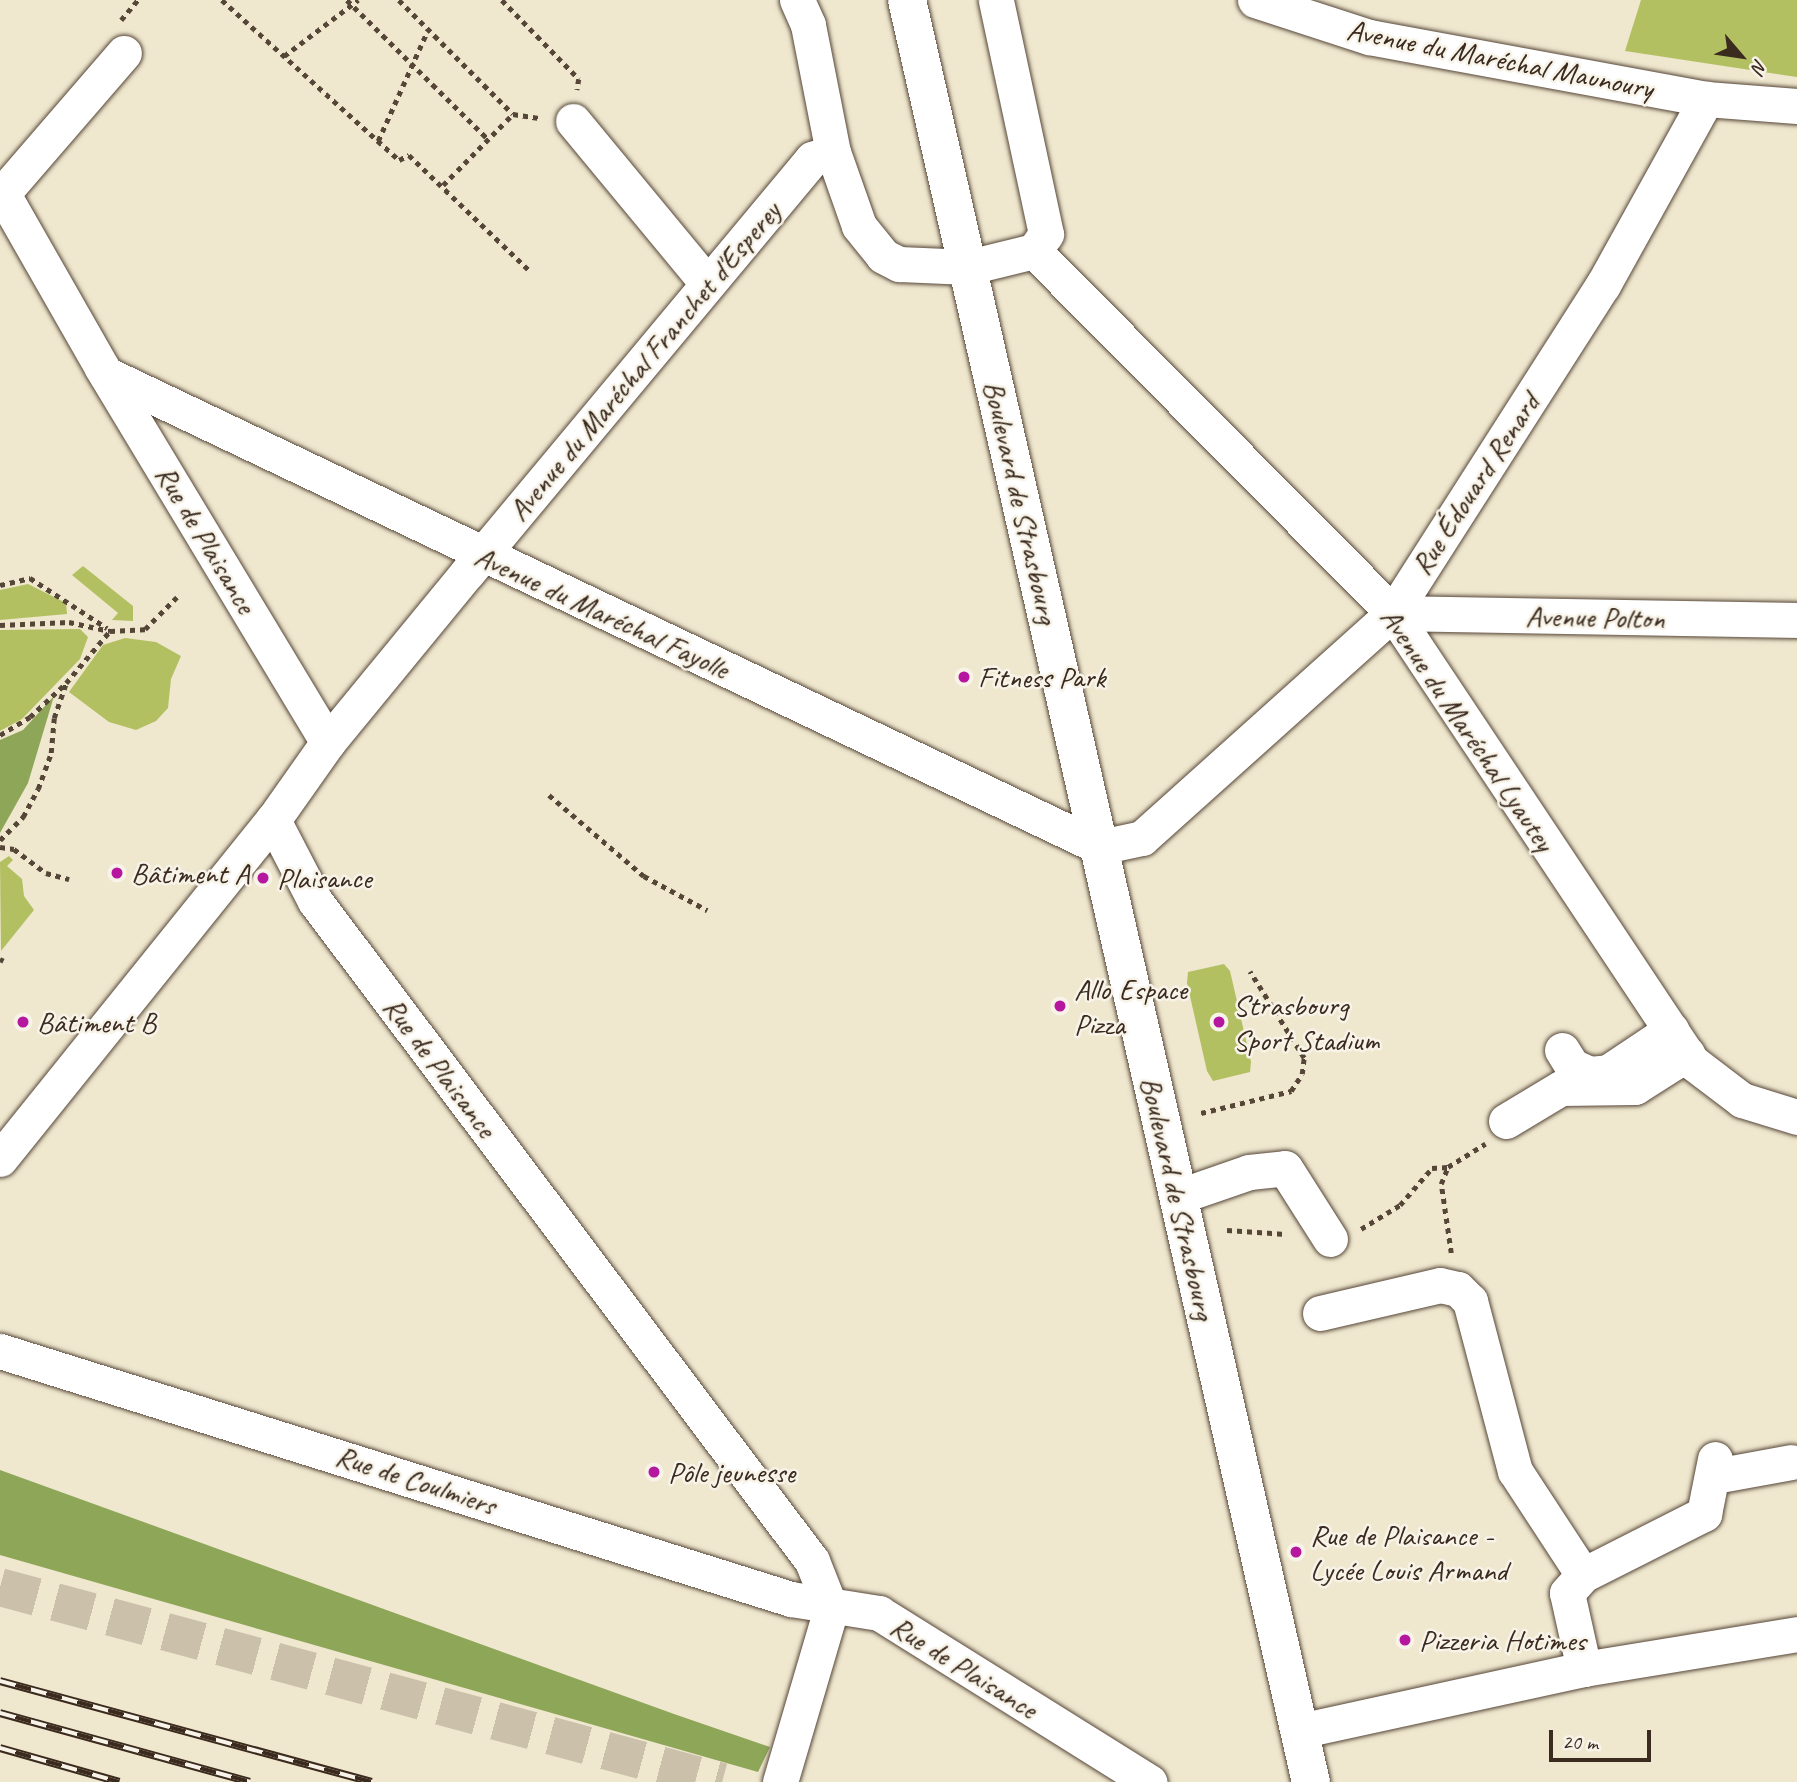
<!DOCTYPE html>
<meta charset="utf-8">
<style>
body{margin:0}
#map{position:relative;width:1797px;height:1782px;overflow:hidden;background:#efe7ce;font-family:Caveat,sans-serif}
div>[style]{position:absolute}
.green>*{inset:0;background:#b3c062}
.forest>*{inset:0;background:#8ea658}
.highway-tunnel>*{height:38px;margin-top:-19px;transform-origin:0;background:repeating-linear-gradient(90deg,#cbc1ab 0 38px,transparent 0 57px)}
.path>*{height:4.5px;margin-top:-2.25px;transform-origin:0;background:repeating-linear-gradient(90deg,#564638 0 5px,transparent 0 10px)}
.roads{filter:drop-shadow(0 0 2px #564638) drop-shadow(0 0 2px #564638)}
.minor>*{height:35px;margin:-17.5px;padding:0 17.5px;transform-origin:17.5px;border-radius:17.5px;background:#fff}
.major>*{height:38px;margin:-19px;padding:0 19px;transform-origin:19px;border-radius:19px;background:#fff}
.rail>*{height:8px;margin-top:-4px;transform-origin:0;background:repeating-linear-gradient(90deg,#f7f3e8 0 16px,#3b2a1e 0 32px);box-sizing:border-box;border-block:2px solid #3b2a1e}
.dots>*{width:19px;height:19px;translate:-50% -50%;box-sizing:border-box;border:4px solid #f7f3e8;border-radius:50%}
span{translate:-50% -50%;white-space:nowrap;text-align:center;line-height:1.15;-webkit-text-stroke:5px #f7f3e8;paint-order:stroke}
.street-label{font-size:30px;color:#3b2a1e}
.poi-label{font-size:30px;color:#3b2a1e}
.left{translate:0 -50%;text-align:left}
.north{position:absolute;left:1706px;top:21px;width:70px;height:70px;-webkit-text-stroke:5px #f7f3e8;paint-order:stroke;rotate:119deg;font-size:19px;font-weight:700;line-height:28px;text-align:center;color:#3b2a1e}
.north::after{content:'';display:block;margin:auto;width:24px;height:32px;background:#3b2a1e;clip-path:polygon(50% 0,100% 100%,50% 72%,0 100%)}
.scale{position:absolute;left:1549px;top:1730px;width:102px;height:32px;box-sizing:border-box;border:4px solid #3b2a1e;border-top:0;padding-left:9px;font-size:21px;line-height:24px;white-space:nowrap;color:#3b2a1e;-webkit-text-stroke:5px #f7f3e8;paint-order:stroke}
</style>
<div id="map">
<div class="green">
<div style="clip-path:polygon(1641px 0,1797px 0,1797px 77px,1625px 51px)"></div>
<div style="clip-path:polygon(83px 566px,133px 606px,133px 621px,112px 620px,118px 613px,72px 575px)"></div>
<div style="clip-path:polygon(28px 584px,66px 603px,67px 614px,0 620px,0 590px)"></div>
<div style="clip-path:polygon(80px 629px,88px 637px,80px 659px,22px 719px,0 731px,0 630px)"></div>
<div style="clip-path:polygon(125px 638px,156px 642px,181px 656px,171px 679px,168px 708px,156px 721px,136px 730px,109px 722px,69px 692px,103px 645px)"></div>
<div style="clip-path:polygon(9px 856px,13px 860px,7px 866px,22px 879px,24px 896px,34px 910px,1px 951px,0 862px)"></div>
<div style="clip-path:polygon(1224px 964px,1230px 971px,1251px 1062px,1250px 1072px,1213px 1081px,1207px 1071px,1187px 983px,1188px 972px)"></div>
</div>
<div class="forest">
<div style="clip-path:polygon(54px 696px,28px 783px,0 833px,0 740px,23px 730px)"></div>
<div style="clip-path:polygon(0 1470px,674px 1714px,770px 1747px,758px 1772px,0 1555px)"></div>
</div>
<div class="highway-tunnel">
<div style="left:0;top:1587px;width:748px;rotate:15.11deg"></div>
</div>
<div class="path">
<div style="left:222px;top:0;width:239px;rotate:42.1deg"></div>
<div style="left:399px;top:160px;width:11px;rotate:-27deg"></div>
<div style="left:409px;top:155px;width:168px;rotate:43.8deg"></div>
<div style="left:347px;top:0;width:198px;rotate:44.6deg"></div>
<div style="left:399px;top:0;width:161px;rotate:45deg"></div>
<div style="left:502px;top:0;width:110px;rotate:45.7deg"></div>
<div style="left:579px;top:79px;width:11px;rotate:100deg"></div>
<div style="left:121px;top:20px;width:26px;rotate:-50deg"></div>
<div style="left:284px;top:56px;width:93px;rotate:-37.1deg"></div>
<div style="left:378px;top:141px;width:122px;rotate:-65.8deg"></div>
<div style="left:443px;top:185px;width:100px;rotate:-45.4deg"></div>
<div style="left:513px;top:114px;width:26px;rotate:9deg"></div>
<div style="left:0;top:585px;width:31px;rotate:-13deg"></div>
<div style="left:30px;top:578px;width:92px;rotate:33deg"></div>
<div style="left:0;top:625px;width:69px;rotate:-2.5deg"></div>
<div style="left:69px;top:622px;width:42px;rotate:12.4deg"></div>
<div style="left:110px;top:631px;width:35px;rotate:-3deg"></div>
<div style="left:145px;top:629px;width:45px;rotate:-45deg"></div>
<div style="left:0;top:735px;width:35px;rotate:-31deg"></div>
<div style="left:30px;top:717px;width:48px;rotate:-43.3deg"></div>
<div style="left:549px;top:795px;width:125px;rotate:40.5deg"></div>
<div style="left:644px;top:876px;width:72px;rotate:28.4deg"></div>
<div style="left:0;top:840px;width:33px;rotate:-45deg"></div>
<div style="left:23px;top:817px;width:32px;rotate:-62deg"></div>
<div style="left:38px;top:789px;width:38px;rotate:-70deg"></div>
<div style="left:51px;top:753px;width:35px;rotate:-85deg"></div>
<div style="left:54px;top:718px;width:37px;rotate:-71deg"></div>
<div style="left:66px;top:683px;width:68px;rotate:-49.8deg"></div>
<div style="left:0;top:847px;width:14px;rotate:8deg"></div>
<div style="left:14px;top:849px;width:40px;rotate:37deg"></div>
<div style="left:46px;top:873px;width:24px;rotate:15deg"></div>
<div style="left:0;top:959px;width:4px;rotate:27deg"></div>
<div style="left:1201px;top:1113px;width:93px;rotate:-13.7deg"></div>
<div style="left:1291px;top:1091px;width:20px;rotate:-57deg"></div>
<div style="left:1302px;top:1074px;width:16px;rotate:-83deg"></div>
<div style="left:1304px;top:1058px;width:102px;rotate:-122.1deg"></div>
<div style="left:1361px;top:1229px;width:46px;rotate:-31.6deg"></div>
<div style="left:1400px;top:1205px;width:49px;rotate:-49.1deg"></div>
<div style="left:1432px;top:1168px;width:16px;rotate:-4deg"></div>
<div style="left:1227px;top:1230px;width:59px;rotate:3.9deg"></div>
<div style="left:1451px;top:1253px;width:70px;rotate:-98.2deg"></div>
<div style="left:1441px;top:1184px;width:18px;rotate:-68deg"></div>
<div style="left:1448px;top:1167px;width:44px;rotate:-31.9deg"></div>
</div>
<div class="roads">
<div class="minor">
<div style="left:797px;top:0;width:27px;rotate:66deg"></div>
<div style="left:808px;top:25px;width:129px;rotate:78.9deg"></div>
<div style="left:833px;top:152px;width:78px;rotate:70.6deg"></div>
<div style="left:859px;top:226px;width:38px;rotate:51deg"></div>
<div style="left:883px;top:256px;width:18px;rotate:27deg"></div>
<div style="left:899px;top:264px;width:70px;rotate:2.5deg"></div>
<div style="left:969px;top:267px;width:67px;rotate:-13.8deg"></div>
<div style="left:1034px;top:251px;width:21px;rotate:-55deg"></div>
<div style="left:1046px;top:234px;width:239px;rotate:-102.1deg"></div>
<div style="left:1255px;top:0;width:120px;rotate:18deg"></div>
<div style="left:1369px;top:37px;width:343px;rotate:10.4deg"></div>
<div style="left:1706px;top:99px;width:91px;rotate:4.4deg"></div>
<div style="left:573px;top:121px;width:210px;rotate:50.4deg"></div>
<div style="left:0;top:189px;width:206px;rotate:60.3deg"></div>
<div style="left:102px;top:368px;width:437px;rotate:58.9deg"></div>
<div style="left:3px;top:193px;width:185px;rotate:-49.2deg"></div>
<div style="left:1034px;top:251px;width:510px;rotate:45.24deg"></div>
<div style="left:1393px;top:613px;width:539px;rotate:56.34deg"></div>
<div style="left:1692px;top:1062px;width:63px;rotate:37.2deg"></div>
<div style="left:1742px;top:1100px;width:58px;rotate:17.2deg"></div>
<div style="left:106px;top:374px;width:1101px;rotate:25.45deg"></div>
<div style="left:1100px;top:847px;width:43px;rotate:-12.1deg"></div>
<div style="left:1142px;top:838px;width:337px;rotate:-41.9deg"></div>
<div style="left:1393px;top:613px;width:389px;rotate:-57.4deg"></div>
<div style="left:1603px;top:285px;width:213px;rotate:-61deg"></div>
<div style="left:1393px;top:613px;width:404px;rotate:1deg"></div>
<div style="left:273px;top:820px;width:91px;rotate:62.6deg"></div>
<div style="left:315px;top:901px;width:826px;rotate:53.02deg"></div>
<div style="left:812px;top:1561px;width:52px;rotate:68.4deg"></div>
<div style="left:1562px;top:1050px;width:19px;rotate:58deg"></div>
<div style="left:1572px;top:1066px;width:20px;rotate:24deg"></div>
<div style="left:1590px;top:1074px;width:18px;rotate:-6deg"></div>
<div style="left:1608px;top:1072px;width:76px;rotate:-33.7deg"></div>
<div style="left:1506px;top:1121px;width:64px;rotate:-31deg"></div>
<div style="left:1561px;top:1088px;width:74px;rotate:-0.8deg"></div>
<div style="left:1635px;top:1087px;width:62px;rotate:-32.4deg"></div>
<div style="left:0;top:1159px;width:435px;rotate:-51.2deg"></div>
<div style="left:273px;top:820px;width:95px;rotate:-54.8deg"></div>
<div style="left:328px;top:742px;width:219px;rotate:-50.6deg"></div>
<div style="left:467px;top:573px;width:539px;rotate:-50.19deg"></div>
<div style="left:812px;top:159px;width:22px;rotate:-18deg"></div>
<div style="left:1177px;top:1197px;width:76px;rotate:-19.1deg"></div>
<div style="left:1249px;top:1172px;width:36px;rotate:-6deg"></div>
<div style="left:1285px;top:1168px;width:84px;rotate:57.6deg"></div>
<div style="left:1320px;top:1313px;width:123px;rotate:-13.1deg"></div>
<div style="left:1440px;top:1285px;width:18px;rotate:13deg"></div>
<div style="left:1458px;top:1289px;width:17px;rotate:45deg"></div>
<div style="left:1470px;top:1301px;width:176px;rotate:75.2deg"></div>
<div style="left:1515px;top:1471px;width:124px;rotate:56.8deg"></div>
<div style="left:1583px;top:1575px;width:24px;rotate:132deg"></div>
<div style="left:1567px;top:1593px;width:78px;rotate:77.4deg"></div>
<div style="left:0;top:1351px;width:829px;rotate:17.41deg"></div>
<div style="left:791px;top:1599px;width:89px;rotate:9deg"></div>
<div style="left:879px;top:1613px;width:319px;rotate:32deg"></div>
<div style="left:1715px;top:1476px;width:77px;rotate:-10.4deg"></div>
<div style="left:1583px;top:1575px;width:136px;rotate:-26.8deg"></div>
<div style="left:1704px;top:1514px;width:56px;rotate:-78.7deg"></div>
<div style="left:1299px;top:1731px;width:292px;rotate:-12.3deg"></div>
<div style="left:1584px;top:1669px;width:216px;rotate:-9.3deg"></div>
<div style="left:780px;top:1782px;width:180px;rotate:-73.6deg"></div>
</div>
<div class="major">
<div style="left:907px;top:0;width:1827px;rotate:77.23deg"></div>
</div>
</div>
<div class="rail">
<div style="left:0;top:1681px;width:385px;rotate:15.2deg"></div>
<div style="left:0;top:1713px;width:259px;rotate:15.4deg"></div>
<div style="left:0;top:1748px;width:124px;rotate:15.9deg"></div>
</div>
<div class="dots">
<div style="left:964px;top:677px;background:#b5179e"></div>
<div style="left:117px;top:873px;background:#b5179e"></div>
<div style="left:263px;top:878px;background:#b5179e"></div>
<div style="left:1060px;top:1006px;background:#b5179e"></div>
<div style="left:23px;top:1022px;background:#b5179e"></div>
<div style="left:1219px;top:1022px;background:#b5179e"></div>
<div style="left:654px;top:1472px;background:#b5179e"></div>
<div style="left:1296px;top:1552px;background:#b5179e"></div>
<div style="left:1405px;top:1640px;background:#b5179e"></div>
</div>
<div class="street-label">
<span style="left:1500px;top:59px;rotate:11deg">Avenue du Maréchal Maunoury</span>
<span style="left:644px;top:361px;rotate:-50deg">Avenue du Maréchal Franchet d'Esperey</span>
<span style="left:1475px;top:484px;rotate:-57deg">Rue Édouard Renard</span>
<span style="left:1021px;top:502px;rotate:77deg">Boulevard de Strasbourg</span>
<span style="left:206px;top:539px;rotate:59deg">Rue de Plaisance</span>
<span style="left:602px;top:612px;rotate:25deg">Avenue du Maréchal Fayolle</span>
<span style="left:1595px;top:617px;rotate:1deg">Avenue Polton</span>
<span style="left:1468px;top:729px;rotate:56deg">Avenue du Maréchal Lyautey</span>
<span style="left:440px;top:1067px;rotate:53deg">Rue de Plaisance</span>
<span style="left:1178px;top:1198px;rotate:77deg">Boulevard de Strasbourg</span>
<span style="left:416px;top:1480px;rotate:18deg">Rue de Coulmiers</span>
<span style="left:964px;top:1667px;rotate:32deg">Rue de Plaisance</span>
</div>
<div class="poi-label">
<span class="left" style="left:978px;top:677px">Fitness Park</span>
<span class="left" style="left:131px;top:873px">Bâtiment A</span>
<span class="left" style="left:277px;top:878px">Plaisance</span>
<span class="left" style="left:1074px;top:1006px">Allo Espace<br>Pizza</span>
<span class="left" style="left:1233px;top:1022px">Strasbourg<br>Sport Stadium</span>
<span class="left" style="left:37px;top:1022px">Bâtiment B</span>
<span class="left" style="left:668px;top:1472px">Pôle jeunesse</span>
<span class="left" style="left:1310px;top:1552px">Rue de Plaisance -<br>Lycée Louis Armand</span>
<span class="left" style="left:1419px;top:1640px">Pizzeria Hotimes</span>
</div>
<div class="north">N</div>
<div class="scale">20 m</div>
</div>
